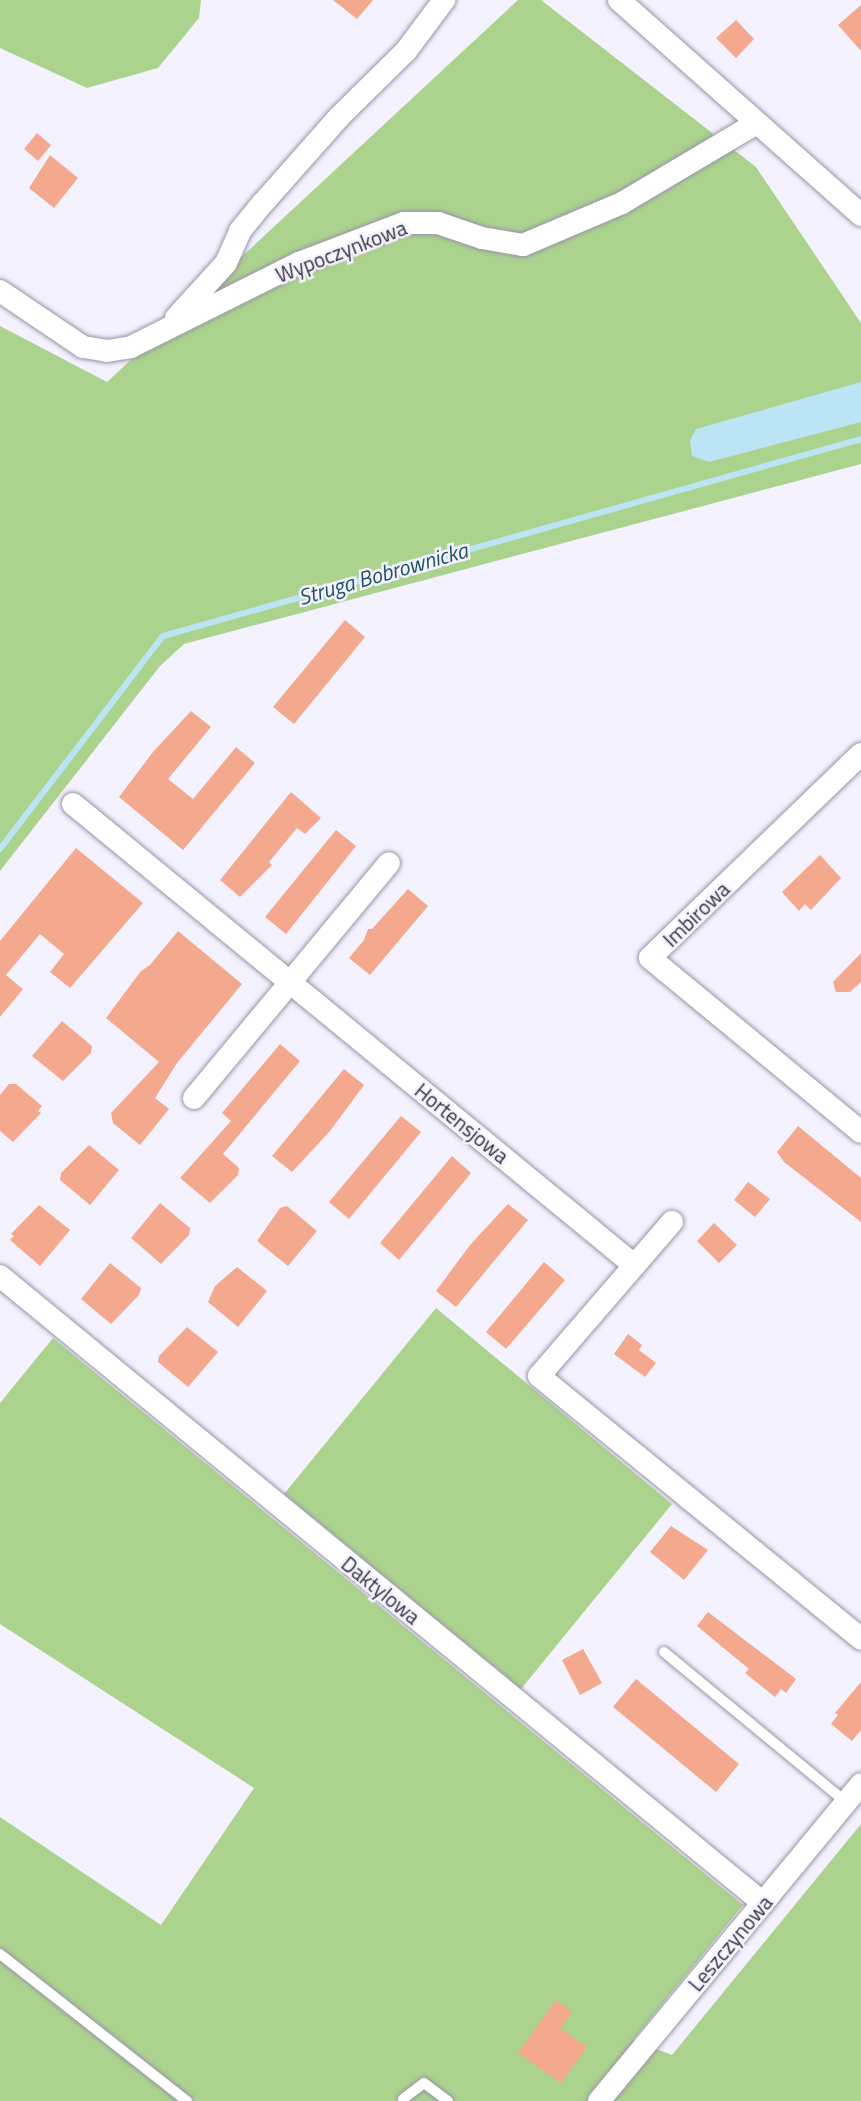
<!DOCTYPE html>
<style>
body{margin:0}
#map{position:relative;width:861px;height:2101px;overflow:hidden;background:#f4f2ff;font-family:"Titillium Web",sans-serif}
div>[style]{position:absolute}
.green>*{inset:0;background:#acd38e}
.water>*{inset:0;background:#bbe4f5}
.stream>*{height:6px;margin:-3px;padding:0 3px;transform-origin:3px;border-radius:3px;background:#bbe4f5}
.building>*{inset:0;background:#f4a98e}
.roads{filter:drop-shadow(0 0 2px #9894a8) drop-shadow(0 0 2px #9894a8)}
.lane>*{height:10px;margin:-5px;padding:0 5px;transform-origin:5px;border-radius:5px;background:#fff}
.street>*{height:22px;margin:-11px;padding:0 11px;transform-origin:11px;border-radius:11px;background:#fff}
span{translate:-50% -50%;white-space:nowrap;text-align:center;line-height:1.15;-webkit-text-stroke:5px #f4f2ff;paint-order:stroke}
.street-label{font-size:21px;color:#38363f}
.water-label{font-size:22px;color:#1f5163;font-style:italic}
</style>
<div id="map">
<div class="green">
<div style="clip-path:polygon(0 0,201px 0,199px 18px,158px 68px,87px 88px,0 48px)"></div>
<div style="clip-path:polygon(518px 0,541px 0,756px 167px,861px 323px,861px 464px,184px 644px,160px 666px,0 871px,0 326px,107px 382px)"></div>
<div style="clip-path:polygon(436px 1308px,672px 1504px,521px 1689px,284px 1494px)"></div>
<div style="clip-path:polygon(53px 1338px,743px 1905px,633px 2040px,672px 2055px,861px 1824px,861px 2101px,0 2101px,0 1817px,161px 1925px,254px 1788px,0 1624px,0 1403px)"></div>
</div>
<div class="water">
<div style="clip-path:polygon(861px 382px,861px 422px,709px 462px,692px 456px,690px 441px,696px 429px)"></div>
</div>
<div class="stream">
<div style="left:0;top:849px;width:268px;rotate:-52.6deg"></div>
<div style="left:163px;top:636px;width:725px;rotate:-15.76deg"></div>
</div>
<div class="building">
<div style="clip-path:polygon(333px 0,373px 0,357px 19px)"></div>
<div style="clip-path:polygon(861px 5px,861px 51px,838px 25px)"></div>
<div style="clip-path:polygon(736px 20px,754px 39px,736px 58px,716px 38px)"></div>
<div style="clip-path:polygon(37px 133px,51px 145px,38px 161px,24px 149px)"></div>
<div style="clip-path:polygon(50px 155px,78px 178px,54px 208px,29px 188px)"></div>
<div style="clip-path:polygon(345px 620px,365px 637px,294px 724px,273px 707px)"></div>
<div style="clip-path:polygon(191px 711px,211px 727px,168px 779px,193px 799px,236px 747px,255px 763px,183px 850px,119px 797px,153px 752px)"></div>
<div style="clip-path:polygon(291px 792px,321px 818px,305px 834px,297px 828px,269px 862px,272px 865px,240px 897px,220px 880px)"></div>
<div style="clip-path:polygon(336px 830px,356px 846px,286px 934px,265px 917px)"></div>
<div style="clip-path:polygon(76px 848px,143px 903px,70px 988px,50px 972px,64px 954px,40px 934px,6px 975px,23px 989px,0 1017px,0 941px)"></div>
<div style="clip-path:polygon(820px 855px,841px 878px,811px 910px,805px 904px,799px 911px,782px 892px)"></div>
<div style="clip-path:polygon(408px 889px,428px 906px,370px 975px,349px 958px,364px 940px,368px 929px,372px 929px)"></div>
<div style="clip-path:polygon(178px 931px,242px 984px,177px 1063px,155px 1098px,169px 1109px,140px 1145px,113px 1123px,111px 1113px,159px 1062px,106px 1018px,141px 971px,150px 965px)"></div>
<div style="clip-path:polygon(861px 953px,861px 982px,850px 992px,836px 992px,833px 982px)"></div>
<div style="clip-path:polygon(62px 1021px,92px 1046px,91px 1053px,63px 1081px,32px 1056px)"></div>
<div style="clip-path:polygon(280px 1044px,300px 1061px,223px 1154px,239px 1168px,238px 1175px,210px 1203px,180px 1178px,231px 1121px,222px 1113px)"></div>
<div style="clip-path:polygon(344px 1069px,364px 1085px,330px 1131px,292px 1172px,272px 1156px)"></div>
<div style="clip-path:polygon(9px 1084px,16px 1084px,42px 1106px,38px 1111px,41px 1113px,13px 1142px,0 1131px,0 1095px)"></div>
<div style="clip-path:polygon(401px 1116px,421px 1132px,349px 1219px,329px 1202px)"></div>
<div style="clip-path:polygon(798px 1126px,861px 1178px,861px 1222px,784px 1162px,777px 1152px)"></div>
<div style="clip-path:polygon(89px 1145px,119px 1170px,90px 1205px,60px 1180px,61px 1173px)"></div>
<div style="clip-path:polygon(452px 1156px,471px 1173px,399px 1260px,380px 1243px)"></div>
<div style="clip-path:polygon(748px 1182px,770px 1199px,755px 1217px,734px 1200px)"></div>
<div style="clip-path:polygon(160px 1203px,190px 1228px,189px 1235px,161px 1264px,131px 1238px)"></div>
<div style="clip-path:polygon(508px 1204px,528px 1220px,456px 1307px,436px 1291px,470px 1245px)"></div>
<div style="clip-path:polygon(39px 1205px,70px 1230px,40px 1266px,10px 1240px,14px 1236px,11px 1234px)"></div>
<div style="clip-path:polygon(287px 1206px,317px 1231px,288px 1266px,257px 1241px,280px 1208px)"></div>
<div style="clip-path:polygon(714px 1223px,737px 1245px,719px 1263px,697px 1241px)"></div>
<div style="clip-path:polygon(544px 1262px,565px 1280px,506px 1349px,486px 1332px)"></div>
<div style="clip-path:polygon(110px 1263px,141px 1288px,139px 1295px,111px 1324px,81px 1299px)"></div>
<div style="clip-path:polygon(237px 1267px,267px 1291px,238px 1327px,208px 1302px,215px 1286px)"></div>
<div style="clip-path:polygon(187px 1327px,218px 1352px,188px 1387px,158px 1362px,159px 1356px)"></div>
<div style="clip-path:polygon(628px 1334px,642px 1345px,639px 1350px,656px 1363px,645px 1377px,614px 1354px)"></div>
<div style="clip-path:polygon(671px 1526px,708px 1550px,684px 1580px,650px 1552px)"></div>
<div style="clip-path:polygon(708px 1612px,796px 1679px,786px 1693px,781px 1689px,775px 1697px,745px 1673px,749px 1669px,697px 1626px)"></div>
<div style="clip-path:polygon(583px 1649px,602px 1683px,580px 1695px,562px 1660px)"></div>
<div style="clip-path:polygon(636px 1679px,739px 1764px,716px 1792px,613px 1707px)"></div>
<div style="clip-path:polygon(861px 1682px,861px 1730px,852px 1741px,831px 1724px,838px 1715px,835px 1713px)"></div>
<div style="clip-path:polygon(556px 2000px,572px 2012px,560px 2028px,587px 2047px,561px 2083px,518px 2053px)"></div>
</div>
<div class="roads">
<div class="lane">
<div style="left:664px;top:1652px;width:236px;rotate:39.5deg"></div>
<div style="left:0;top:1954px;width:238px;rotate:38.2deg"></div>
<div style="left:403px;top:2099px;width:26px;rotate:-37deg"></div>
<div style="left:424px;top:2083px;width:30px;rotate:37deg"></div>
</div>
<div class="street">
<div style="left:619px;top:0;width:324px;rotate:41.6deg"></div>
<div style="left:0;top:291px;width:100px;rotate:34deg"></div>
<div style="left:83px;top:347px;width:24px;rotate:9deg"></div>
<div style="left:107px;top:351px;width:24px;rotate:-9deg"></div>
<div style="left:131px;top:347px;width:188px;rotate:-26.6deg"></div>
<div style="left:299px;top:263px;width:112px;rotate:-20.9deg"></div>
<div style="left:404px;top:223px;width:34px"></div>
<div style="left:438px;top:223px;width:46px;rotate:18.8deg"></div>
<div style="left:482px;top:238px;width:42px;rotate:9.7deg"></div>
<div style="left:523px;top:245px;width:108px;rotate:-23deg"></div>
<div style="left:622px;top:203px;width:155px;rotate:-30.7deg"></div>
<div style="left:176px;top:318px;width:74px;rotate:-47.7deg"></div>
<div style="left:226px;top:263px;width:35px;rotate:-66deg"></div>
<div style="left:240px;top:231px;width:36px;rotate:-51deg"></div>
<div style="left:263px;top:203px;width:115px;rotate:-48.5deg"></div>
<div style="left:339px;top:117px;width:94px;rotate:-44.6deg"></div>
<div style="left:406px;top:51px;width:64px;rotate:-53.3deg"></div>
<div style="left:861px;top:754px;width:293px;rotate:136deg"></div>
<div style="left:650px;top:958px;width:273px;rotate:39.5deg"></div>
<div style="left:73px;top:804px;width:726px;rotate:39.41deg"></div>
<div style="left:194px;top:1098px;width:305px;rotate:-50.3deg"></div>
<div style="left:672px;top:1222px;width:203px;rotate:130.8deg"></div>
<div style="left:539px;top:1376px;width:416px;rotate:39.2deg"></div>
<div style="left:0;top:1276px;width:988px;rotate:39.41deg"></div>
<div style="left:599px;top:2101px;width:411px;rotate:-50.4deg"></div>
</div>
</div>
<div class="street-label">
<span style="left:341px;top:251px;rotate:-21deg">Wypoczynkowa</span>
<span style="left:696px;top:914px;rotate:-44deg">Imbirowa</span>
<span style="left:462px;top:1123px;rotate:39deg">Hortensjowa</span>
<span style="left:381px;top:1590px;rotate:39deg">Daktylowa</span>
<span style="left:730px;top:1943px;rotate:-50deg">Leszczynowa</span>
</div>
<div class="water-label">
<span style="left:383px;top:574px;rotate:-16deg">Struga Bobrownicka</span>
</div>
</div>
